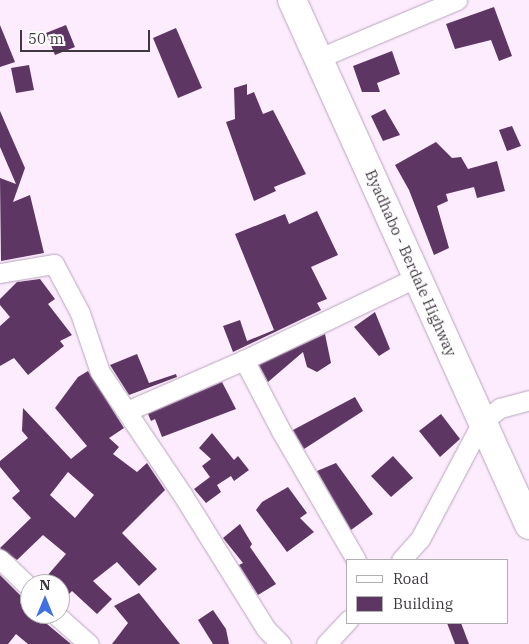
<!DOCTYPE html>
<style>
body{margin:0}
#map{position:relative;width:529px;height:644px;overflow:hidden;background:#fdecfe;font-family:"IBM Plex Serif",serif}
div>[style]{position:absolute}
.building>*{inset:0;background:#5d3663}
.roads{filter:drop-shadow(0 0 1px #b8a5bb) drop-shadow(0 0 1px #b8a5bb)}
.street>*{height:19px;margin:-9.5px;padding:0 9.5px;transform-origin:9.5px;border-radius:9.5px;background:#fff}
.primary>*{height:28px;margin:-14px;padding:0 14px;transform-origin:14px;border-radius:14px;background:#fff}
span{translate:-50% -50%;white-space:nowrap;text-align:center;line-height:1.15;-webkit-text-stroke:5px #fff;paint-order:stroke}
.street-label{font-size:15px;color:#3f3740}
.legend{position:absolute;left:346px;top:559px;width:162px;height:65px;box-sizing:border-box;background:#fff;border:1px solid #b2afb3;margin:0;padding:6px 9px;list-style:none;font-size:15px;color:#3f3740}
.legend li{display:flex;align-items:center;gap:10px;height:25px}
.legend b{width:25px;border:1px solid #b2afb3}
.north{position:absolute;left:20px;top:574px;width:50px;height:50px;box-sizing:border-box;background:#fff;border:1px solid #b2afb3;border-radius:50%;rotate:0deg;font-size:14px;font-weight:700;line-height:20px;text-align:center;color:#3f3740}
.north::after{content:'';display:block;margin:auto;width:18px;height:22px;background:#3f71e2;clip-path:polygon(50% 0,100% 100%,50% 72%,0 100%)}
.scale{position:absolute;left:20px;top:30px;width:130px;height:22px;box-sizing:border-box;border:2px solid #3f3740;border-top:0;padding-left:6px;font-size:15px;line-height:18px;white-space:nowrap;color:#3f3740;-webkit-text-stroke:4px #fff;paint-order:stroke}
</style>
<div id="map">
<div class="building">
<div style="clip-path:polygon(494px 7px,512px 56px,499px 61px,491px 40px,455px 49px,446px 24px)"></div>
<div style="clip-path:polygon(0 25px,15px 62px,0 67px)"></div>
<div style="clip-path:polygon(66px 25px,75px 47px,55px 55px,46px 33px)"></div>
<div style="clip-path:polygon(176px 28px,202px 88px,178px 98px,153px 38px)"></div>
<div style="clip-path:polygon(392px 51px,400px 74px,377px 83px,380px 92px,362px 92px,353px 66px)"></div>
<div style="clip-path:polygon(29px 65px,34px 90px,16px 93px,11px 68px)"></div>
<div style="clip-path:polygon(247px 84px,247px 95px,254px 92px,263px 114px,273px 110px,306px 174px,274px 187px,276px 191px,254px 201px,226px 122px,235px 119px,234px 88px)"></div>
<div style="clip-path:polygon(385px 109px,400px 135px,383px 141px,371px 116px)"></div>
<div style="clip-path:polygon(0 111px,25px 168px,13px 202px,30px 195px,44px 253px,1px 261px,0 178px,16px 184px,0 147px)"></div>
<div style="clip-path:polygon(512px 126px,521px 146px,507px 151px,499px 130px)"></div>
<div style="clip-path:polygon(436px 142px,452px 158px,461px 157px,468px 169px,497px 161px,505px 191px,477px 198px,474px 187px,446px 194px,448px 201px,437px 206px,449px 248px,434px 255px,409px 190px,395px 165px)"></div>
<div style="clip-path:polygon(317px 211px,338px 255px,311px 267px,327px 299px,317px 303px,321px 310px,233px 352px,223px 326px,240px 320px,247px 341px,274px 330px,235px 234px,285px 214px,289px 224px)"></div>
<div style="clip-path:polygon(40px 279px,55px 299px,48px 304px,72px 335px,60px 341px,64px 346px,28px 375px,14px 358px,0 366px,0 326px,10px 317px,0 305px,0 299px,17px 282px)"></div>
<div style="clip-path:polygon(375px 312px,390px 349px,379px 356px,354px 327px)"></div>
<div style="clip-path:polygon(325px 334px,331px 363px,317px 372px,307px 367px,303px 352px,268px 382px,259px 365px)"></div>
<div style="clip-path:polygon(137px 354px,149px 383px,176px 374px,177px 377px,129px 395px,110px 365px)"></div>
<div style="clip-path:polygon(evenodd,88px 371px,124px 428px,109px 438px,119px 447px,113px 454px,137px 472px,147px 463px,165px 490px,122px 533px,157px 569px,139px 586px,117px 562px,93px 581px,112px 599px,97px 614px,72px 591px,68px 595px,60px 588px,60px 584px,40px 584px,66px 554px,43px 535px,17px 560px,0 548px,31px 518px,12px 498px,20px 491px,0 467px,0 461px,28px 438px,22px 431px,23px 408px,71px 459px,87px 446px,55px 408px,78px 377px,88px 371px,68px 472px,94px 495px,75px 518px,50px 495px,68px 472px)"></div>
<div style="clip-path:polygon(222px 382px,236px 409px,162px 437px,155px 419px,151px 421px,148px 414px)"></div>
<div style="clip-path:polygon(355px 397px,363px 411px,304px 449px,293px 430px)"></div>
<div style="clip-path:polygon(441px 414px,460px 439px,440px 457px,419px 431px)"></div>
<div style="clip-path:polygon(212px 433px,234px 460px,238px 456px,249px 470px,234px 481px,231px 476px,217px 485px,221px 492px,206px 503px,194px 489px,210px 477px,202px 466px,211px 459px,199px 448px)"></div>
<div style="clip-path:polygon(393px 456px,413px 478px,391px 497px,371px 476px)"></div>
<div style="clip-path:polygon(336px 463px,373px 514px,351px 530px,317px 471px)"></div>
<div style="clip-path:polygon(288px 487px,307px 513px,300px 518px,314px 532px,287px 552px,256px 510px,262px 502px)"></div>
<div style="clip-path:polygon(240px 524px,252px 544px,250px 547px,276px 584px,258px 595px,239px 565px,243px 563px,223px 538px)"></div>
<div style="clip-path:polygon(0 575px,24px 599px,20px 602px,30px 614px,35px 614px,71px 644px,28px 644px,16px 634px,8px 644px,0 644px)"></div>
<div style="clip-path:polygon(139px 593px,180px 644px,112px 644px,128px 623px,114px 606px)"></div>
<div style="clip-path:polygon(213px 610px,226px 629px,229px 644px,213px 644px,198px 620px)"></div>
<div style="clip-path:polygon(447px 623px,461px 623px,469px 644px,455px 644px)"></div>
</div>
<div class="roads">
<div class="street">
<div style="left:319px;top:58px;width:150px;rotate:-22.8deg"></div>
<div style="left:0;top:273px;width:55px;rotate:-9.5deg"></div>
<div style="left:54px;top:264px;width:55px;rotate:62deg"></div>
<div style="left:80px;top:313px;width:62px;rotate:71.3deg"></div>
<div style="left:100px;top:372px;width:147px;rotate:56.1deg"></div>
<div style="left:182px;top:494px;width:159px;rotate:58.1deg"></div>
<div style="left:266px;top:629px;width:21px;rotate:45deg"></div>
<div style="left:244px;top:360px;width:80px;rotate:62.5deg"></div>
<div style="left:281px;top:431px;width:149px;rotate:59.8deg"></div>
<div style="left:127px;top:411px;width:128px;rotate:-23.6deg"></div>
<div style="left:244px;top:360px;width:192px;rotate:-25.6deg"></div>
<div style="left:0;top:559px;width:42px;rotate:44deg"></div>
<div style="left:401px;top:560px;width:28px;rotate:-48deg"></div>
<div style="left:420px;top:539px;width:132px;rotate:-62.1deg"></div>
<div style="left:482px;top:422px;width:23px;rotate:-38deg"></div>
<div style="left:500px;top:408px;width:30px;rotate:-15deg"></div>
<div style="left:55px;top:614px;width:45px;rotate:41.4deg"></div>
<div style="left:326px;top:644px;width:33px;rotate:-47deg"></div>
</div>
<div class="primary">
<div style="left:292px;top:0;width:576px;rotate:65.7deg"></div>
</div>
</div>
<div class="street-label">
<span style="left:411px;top:263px;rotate:66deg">Byadhabo - Berdale Highway</span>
</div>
<ul class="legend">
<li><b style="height:6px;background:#fff"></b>Road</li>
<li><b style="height:14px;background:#5d3663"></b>Building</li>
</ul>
<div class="north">N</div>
<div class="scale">50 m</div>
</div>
